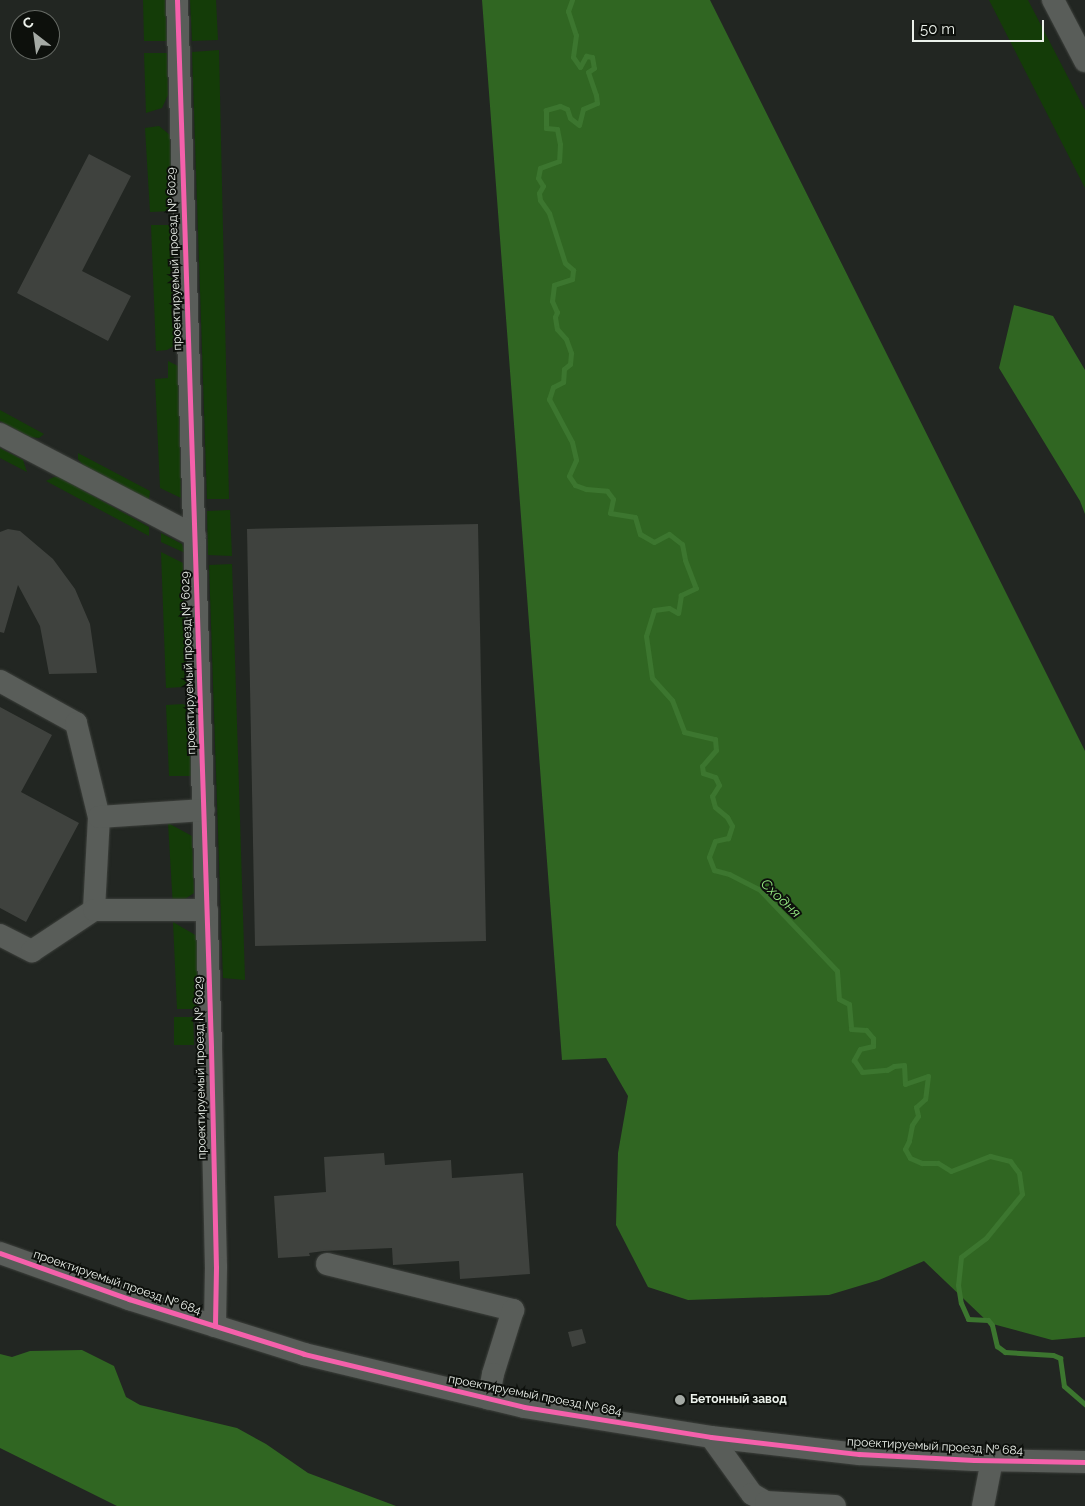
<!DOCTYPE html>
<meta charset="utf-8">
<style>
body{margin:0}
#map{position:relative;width:1085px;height:1506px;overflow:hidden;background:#222622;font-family:Raleway,sans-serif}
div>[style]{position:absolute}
.green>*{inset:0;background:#143c08}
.forest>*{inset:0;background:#306622}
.stream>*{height:5px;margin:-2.5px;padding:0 2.5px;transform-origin:2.5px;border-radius:2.5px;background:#3c762f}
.building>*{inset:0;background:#3f423e}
.roads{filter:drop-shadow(0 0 1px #3d403c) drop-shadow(0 0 1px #3d403c)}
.minor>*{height:22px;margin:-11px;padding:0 11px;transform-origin:11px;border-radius:11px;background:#595d59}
.cycleway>*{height:5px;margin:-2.5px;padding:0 2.5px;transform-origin:2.5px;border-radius:2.5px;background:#f560ab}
.dots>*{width:14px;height:14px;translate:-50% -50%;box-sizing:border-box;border:2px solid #0d100c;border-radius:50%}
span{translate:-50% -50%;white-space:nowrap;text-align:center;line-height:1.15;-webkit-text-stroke:4px #0d100c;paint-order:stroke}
.street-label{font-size:12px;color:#ecf1eb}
.poi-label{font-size:12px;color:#ecf1eb;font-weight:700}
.left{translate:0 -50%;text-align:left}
.water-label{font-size:14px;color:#94e881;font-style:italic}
.north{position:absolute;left:10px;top:10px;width:50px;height:50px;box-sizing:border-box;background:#0d100c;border:1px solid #666a65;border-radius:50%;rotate:330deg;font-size:14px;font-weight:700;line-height:20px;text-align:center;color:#ecf1eb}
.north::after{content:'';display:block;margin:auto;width:18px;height:22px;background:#a5aaa5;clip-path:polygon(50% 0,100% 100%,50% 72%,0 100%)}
.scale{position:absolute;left:912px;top:20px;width:132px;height:22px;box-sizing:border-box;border:2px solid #ecf1eb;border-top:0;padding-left:6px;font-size:15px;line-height:18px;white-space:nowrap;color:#ecf1eb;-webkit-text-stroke:4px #0d100c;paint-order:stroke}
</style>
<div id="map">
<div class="green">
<div style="clip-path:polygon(143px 0,165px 0,167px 41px,144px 41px)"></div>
<div style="clip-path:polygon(190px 0,216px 0,218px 40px,192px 41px)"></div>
<div style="clip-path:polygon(989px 0,1028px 0,1085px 110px,1085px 188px)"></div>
<div style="clip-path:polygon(219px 50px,229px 499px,207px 499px,192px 52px)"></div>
<div style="clip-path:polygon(144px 53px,167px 53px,168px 95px,162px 108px,146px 113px)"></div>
<div style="clip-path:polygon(159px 126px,170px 135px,172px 211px,150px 212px,145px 128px)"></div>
<div style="clip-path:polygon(151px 225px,170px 225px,173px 228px,177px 344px,167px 350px,156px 351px)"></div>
<div style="clip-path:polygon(168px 361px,178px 366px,181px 498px,160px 488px,155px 379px,168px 378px)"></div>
<div style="clip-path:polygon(0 410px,44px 434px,39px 438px,30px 437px,0 421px)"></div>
<div style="clip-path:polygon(0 448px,23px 460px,27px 472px,0 458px)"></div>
<div style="clip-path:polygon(78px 453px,150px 491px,149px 500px,83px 465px,78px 459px)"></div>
<div style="clip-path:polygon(54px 477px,59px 477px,149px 527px,149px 536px,46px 481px)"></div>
<div style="clip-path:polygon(230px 510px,232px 556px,208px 555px,207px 511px)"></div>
<div style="clip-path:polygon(161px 533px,182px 544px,185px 553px,161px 542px)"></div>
<div style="clip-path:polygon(161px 552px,183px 563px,187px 683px,183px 687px,166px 688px)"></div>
<div style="clip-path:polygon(232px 564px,245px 980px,223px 978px,209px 565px)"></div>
<div style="clip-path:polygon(183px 704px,189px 707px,191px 776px,169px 776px,166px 705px)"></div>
<div style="clip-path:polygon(168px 823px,192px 836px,194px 893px,173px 907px)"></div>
<div style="clip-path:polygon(173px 922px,197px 936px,198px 1009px,177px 1009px)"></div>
<div style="clip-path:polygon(174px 1017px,193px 1017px,194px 1045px,174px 1045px)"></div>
</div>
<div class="forest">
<div style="clip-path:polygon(482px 0,710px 0,1085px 751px,1085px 1337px,1052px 1340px,989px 1323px,924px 1261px,879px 1280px,829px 1295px,688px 1300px,648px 1287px,616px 1225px,618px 1153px,628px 1096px,606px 1058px,562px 1060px)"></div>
<div style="clip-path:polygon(1014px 305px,1053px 316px,1085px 370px,1085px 514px,1080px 501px,999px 368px)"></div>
<div style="clip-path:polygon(82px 1350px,114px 1366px,126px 1397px,140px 1405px,237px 1428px,266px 1444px,308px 1473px,396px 1506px,117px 1506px,0 1448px,0 1354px,12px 1357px,30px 1351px)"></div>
</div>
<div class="stream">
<div style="left:572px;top:0;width:12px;rotate:110deg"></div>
<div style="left:568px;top:11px;width:25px;rotate:72deg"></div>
<div style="left:576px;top:35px;width:22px;rotate:98deg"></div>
<div style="left:573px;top:57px;width:12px;rotate:55deg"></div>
<div style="left:580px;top:67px;width:13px;rotate:-61deg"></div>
<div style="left:586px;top:56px;width:6px;rotate:9deg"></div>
<div style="left:592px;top:57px;width:11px;rotate:80deg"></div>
<div style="left:594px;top:68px;width:7px;rotate:146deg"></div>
<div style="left:588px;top:72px;width:24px;rotate:71deg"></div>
<div style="left:596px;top:95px;width:8px;rotate:83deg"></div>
<div style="left:597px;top:103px;width:15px;rotate:157deg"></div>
<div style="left:583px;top:109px;width:16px;rotate:104deg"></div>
<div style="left:579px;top:125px;width:11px;rotate:-142deg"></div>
<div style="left:570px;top:118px;width:9px;rotate:-108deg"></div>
<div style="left:567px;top:109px;width:8px;rotate:-157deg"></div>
<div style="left:560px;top:106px;width:15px;rotate:164deg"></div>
<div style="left:546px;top:110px;width:18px;rotate:90deg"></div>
<div style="left:546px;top:128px;width:11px;rotate:5deg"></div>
<div style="left:557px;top:129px;width:15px;rotate:79deg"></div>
<div style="left:560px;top:144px;width:17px;rotate:93deg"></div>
<div style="left:559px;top:161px;width:20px;rotate:160deg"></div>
<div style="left:540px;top:168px;width:10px;rotate:101deg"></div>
<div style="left:538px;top:178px;width:9px;rotate:58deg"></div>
<div style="left:543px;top:186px;width:8px;rotate:120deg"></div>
<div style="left:539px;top:193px;width:7px;rotate:82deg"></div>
<div style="left:540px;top:200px;width:16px;rotate:55deg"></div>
<div style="left:549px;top:213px;width:52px;rotate:72.3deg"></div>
<div style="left:565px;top:263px;width:11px;rotate:41deg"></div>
<div style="left:573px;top:270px;width:9px;rotate:96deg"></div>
<div style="left:572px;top:279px;width:19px;rotate:162deg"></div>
<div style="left:554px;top:285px;width:16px;rotate:97deg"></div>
<div style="left:552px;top:301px;width:12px;rotate:66deg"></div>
<div style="left:557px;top:312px;width:5px;rotate:112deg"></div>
<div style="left:555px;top:317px;width:12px;rotate:81deg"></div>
<div style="left:557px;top:329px;width:13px;rotate:48deg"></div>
<div style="left:566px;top:339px;width:15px;rotate:70deg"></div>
<div style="left:571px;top:353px;width:11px;rotate:95deg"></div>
<div style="left:570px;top:364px;width:8px;rotate:140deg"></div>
<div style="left:564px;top:369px;width:13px;rotate:94deg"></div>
<div style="left:563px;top:382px;width:11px;rotate:153deg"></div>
<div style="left:553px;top:387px;width:13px;rotate:108deg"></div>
<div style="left:549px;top:399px;width:49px;rotate:61.9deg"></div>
<div style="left:572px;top:442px;width:18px;rotate:77deg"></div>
<div style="left:576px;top:460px;width:17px;rotate:114deg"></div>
<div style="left:569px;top:476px;width:11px;rotate:56deg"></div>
<div style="left:575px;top:485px;width:12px;rotate:20deg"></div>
<div style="left:586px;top:489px;width:21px;rotate:5deg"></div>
<div style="left:607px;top:491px;width:10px;rotate:53deg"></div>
<div style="left:613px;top:499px;width:14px;rotate:102deg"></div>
<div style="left:610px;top:513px;width:25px;rotate:9deg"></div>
<div style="left:635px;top:517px;width:18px;rotate:74deg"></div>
<div style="left:640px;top:534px;width:16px;rotate:30deg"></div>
<div style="left:654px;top:542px;width:17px;rotate:-28deg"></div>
<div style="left:669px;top:534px;width:16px;rotate:38deg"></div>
<div style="left:682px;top:544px;width:16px;rotate:79deg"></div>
<div style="left:685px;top:560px;width:30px;rotate:69deg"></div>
<div style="left:696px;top:588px;width:17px;rotate:155deg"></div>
<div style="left:681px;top:595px;width:18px;rotate:99deg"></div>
<div style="left:678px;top:613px;width:10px;rotate:-151deg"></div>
<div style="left:669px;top:608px;width:15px;rotate:172deg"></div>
<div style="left:654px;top:610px;width:27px;rotate:107deg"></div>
<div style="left:646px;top:636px;width:42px;rotate:81.9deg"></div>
<div style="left:652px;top:678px;width:30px;rotate:48deg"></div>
<div style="left:672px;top:700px;width:34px;rotate:69deg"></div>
<div style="left:684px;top:732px;width:32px;rotate:13deg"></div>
<div style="left:715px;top:739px;width:11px;rotate:85deg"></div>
<div style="left:716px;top:750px;width:21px;rotate:131deg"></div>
<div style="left:702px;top:766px;width:7px;rotate:82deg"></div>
<div style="left:703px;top:773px;width:13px;rotate:18deg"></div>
<div style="left:715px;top:777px;width:9px;rotate:63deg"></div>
<div style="left:719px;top:785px;width:13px;rotate:122deg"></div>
<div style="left:712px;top:796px;width:11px;rotate:75deg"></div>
<div style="left:715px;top:807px;width:16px;rotate:40deg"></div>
<div style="left:727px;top:817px;width:10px;rotate:61deg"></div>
<div style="left:732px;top:826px;width:13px;rotate:108deg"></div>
<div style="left:728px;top:838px;width:13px;rotate:167deg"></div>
<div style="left:715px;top:841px;width:17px;rotate:111deg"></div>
<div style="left:709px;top:857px;width:14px;rotate:69deg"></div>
<div style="left:714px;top:870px;width:16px;rotate:15deg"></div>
<div style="left:729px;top:874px;width:34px;rotate:27deg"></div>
<div style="left:759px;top:889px;width:113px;rotate:46.4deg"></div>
<div style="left:837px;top:971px;width:28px;rotate:86deg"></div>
<div style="left:839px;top:999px;width:11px;rotate:27deg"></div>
<div style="left:849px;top:1004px;width:25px;rotate:85deg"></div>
<div style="left:851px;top:1029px;width:15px;rotate:4deg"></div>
<div style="left:866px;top:1030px;width:11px;rotate:49deg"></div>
<div style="left:873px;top:1038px;width:8px;rotate:90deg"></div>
<div style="left:873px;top:1046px;width:13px;rotate:167deg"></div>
<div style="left:860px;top:1049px;width:13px;rotate:119deg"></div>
<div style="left:854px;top:1060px;width:14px;rotate:56deg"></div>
<div style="left:862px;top:1072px;width:25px;rotate:-5deg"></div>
<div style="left:887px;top:1070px;width:8px;rotate:-30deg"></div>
<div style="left:894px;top:1066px;width:10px;rotate:-6deg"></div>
<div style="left:904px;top:1065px;width:19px;rotate:87deg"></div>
<div style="left:905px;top:1084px;width:24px;rotate:-19deg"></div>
<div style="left:928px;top:1076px;width:23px;rotate:97deg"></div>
<div style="left:925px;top:1099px;width:12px;rotate:138deg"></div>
<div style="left:916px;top:1107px;width:9px;rotate:77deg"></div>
<div style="left:918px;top:1116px;width:11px;rotate:124deg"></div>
<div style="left:912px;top:1125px;width:16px;rotate:101deg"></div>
<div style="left:909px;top:1141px;width:9px;rotate:117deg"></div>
<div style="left:905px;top:1149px;width:10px;rotate:61deg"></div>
<div style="left:910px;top:1158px;width:13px;rotate:23deg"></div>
<div style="left:922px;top:1163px;width:16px"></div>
<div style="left:938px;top:1163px;width:15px;rotate:32deg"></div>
<div style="left:951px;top:1171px;width:42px;rotate:-21deg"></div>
<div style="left:990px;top:1156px;width:21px;rotate:14deg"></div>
<div style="left:1010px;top:1161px;width:15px;rotate:53deg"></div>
<div style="left:1019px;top:1173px;width:21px;rotate:82deg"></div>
<div style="left:1022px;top:1194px;width:57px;rotate:129.3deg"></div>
<div style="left:986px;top:1238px;width:31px;rotate:143deg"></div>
<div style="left:961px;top:1257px;width:28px;rotate:96deg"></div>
<div style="left:958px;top:1285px;width:18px;rotate:81deg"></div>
<div style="left:961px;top:1303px;width:17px;rotate:66deg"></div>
<div style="left:968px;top:1319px;width:20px;rotate:3deg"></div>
<div style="left:988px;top:1320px;width:6px;rotate:51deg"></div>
<div style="left:992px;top:1325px;width:22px;rotate:77deg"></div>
<div style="left:997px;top:1346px;width:10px;rotate:37deg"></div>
<div style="left:1005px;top:1352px;width:48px;rotate:3.6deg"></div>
<div style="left:1053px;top:1355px;width:8px;rotate:23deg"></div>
<div style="left:1060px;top:1358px;width:28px;rotate:82deg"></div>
<div style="left:1064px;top:1386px;width:28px;rotate:41deg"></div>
</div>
<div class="building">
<div style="clip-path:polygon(89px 154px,131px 176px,82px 271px,131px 296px,108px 341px,17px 293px)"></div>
<div style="clip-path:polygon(478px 524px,486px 941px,255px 946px,247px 529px)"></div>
<div style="clip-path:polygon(8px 529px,20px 531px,53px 559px,75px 589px,90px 624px,97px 673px,49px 674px,40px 626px,18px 585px,4px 633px,0 632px,0 532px)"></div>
<div style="clip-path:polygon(0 707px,52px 735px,21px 792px,79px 823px,26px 922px,0 908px)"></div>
<div style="clip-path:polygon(384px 1153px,385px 1165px,451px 1160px,452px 1178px,523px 1173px,530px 1274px,460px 1279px,459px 1261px,393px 1265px,392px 1248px,324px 1251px,309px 1253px,310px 1256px,278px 1258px,274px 1196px,326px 1192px,324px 1157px)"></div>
<div style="clip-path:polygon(582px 1329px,586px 1343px,572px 1347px,568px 1332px)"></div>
</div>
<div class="roads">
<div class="minor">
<div style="left:177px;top:0;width:1049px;rotate:88.14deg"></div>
<div style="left:211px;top:1048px;width:219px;rotate:88.7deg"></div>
<div style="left:216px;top:1267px;width:59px;rotate:91deg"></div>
<div style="left:1053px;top:0;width:69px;rotate:62.3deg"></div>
<div style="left:0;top:434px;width:220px;rotate:27.6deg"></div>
<div style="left:0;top:681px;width:87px;rotate:28.9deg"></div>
<div style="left:76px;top:723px;width:97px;rotate:76.3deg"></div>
<div style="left:99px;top:817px;width:93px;rotate:93.1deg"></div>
<div style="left:99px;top:817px;width:105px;rotate:-3.8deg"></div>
<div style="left:0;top:935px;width:36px;rotate:27deg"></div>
<div style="left:32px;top:951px;width:74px;rotate:-33.5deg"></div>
<div style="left:94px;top:910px;width:113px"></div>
<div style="left:0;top:1253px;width:137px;rotate:19.6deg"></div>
<div style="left:129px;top:1299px;width:183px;rotate:17.4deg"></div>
<div style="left:304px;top:1354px;width:226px;rotate:13.5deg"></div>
<div style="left:524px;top:1407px;width:189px;rotate:9.1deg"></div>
<div style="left:711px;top:1437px;width:149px;rotate:6.6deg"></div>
<div style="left:859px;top:1454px;width:115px;rotate:3deg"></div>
<div style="left:974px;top:1460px;width:111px;rotate:1deg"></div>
<div style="left:327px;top:1264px;width:192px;rotate:13.9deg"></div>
<div style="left:513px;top:1310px;width:67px;rotate:107.4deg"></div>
<div style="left:493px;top:1374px;width:25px;rotate:101deg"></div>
<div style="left:711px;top:1437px;width:70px;rotate:54.3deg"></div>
<div style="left:752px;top:1494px;width:16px;rotate:30deg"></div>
<div style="left:766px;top:1502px;width:69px;rotate:3.3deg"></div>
<div style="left:983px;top:1506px;width:47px;rotate:-78.9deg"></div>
</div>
</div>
<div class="cycleway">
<div style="left:177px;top:0;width:1049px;rotate:88.14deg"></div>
<div style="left:211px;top:1048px;width:219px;rotate:88.7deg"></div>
<div style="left:216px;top:1267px;width:59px;rotate:91deg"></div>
<div style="left:0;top:1253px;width:137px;rotate:19.6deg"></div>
<div style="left:129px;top:1299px;width:183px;rotate:17.4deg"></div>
<div style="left:304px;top:1354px;width:226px;rotate:13.5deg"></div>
<div style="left:524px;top:1407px;width:189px;rotate:9.1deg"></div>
<div style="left:711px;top:1437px;width:149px;rotate:6.6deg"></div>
<div style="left:859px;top:1454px;width:115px;rotate:3deg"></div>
<div style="left:974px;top:1460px;width:111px;rotate:1deg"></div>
</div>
<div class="dots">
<div style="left:680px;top:1400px;background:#a5aaa5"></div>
</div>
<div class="street-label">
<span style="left:175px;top:259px;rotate:-92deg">проектируемый проезд № 6029</span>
<span style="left:189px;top:663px;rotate:-92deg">проектируемый проезд № 6029</span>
<span style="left:201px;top:1068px;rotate:-91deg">проектируемый проезд № 6029</span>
<span style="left:117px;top:1283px;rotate:19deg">проектируемый проезд № 684</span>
<span style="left:535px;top:1396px;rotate:11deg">проектируемый проезд № 684</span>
<span style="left:935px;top:1447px;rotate:3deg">проектируемый проезд № 684</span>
</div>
<div class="poi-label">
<span class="left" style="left:690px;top:1400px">Бетонный завод</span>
</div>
<div class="water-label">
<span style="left:781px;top:898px;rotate:43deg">Сходня</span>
</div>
<div class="north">С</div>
<div class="scale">50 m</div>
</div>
